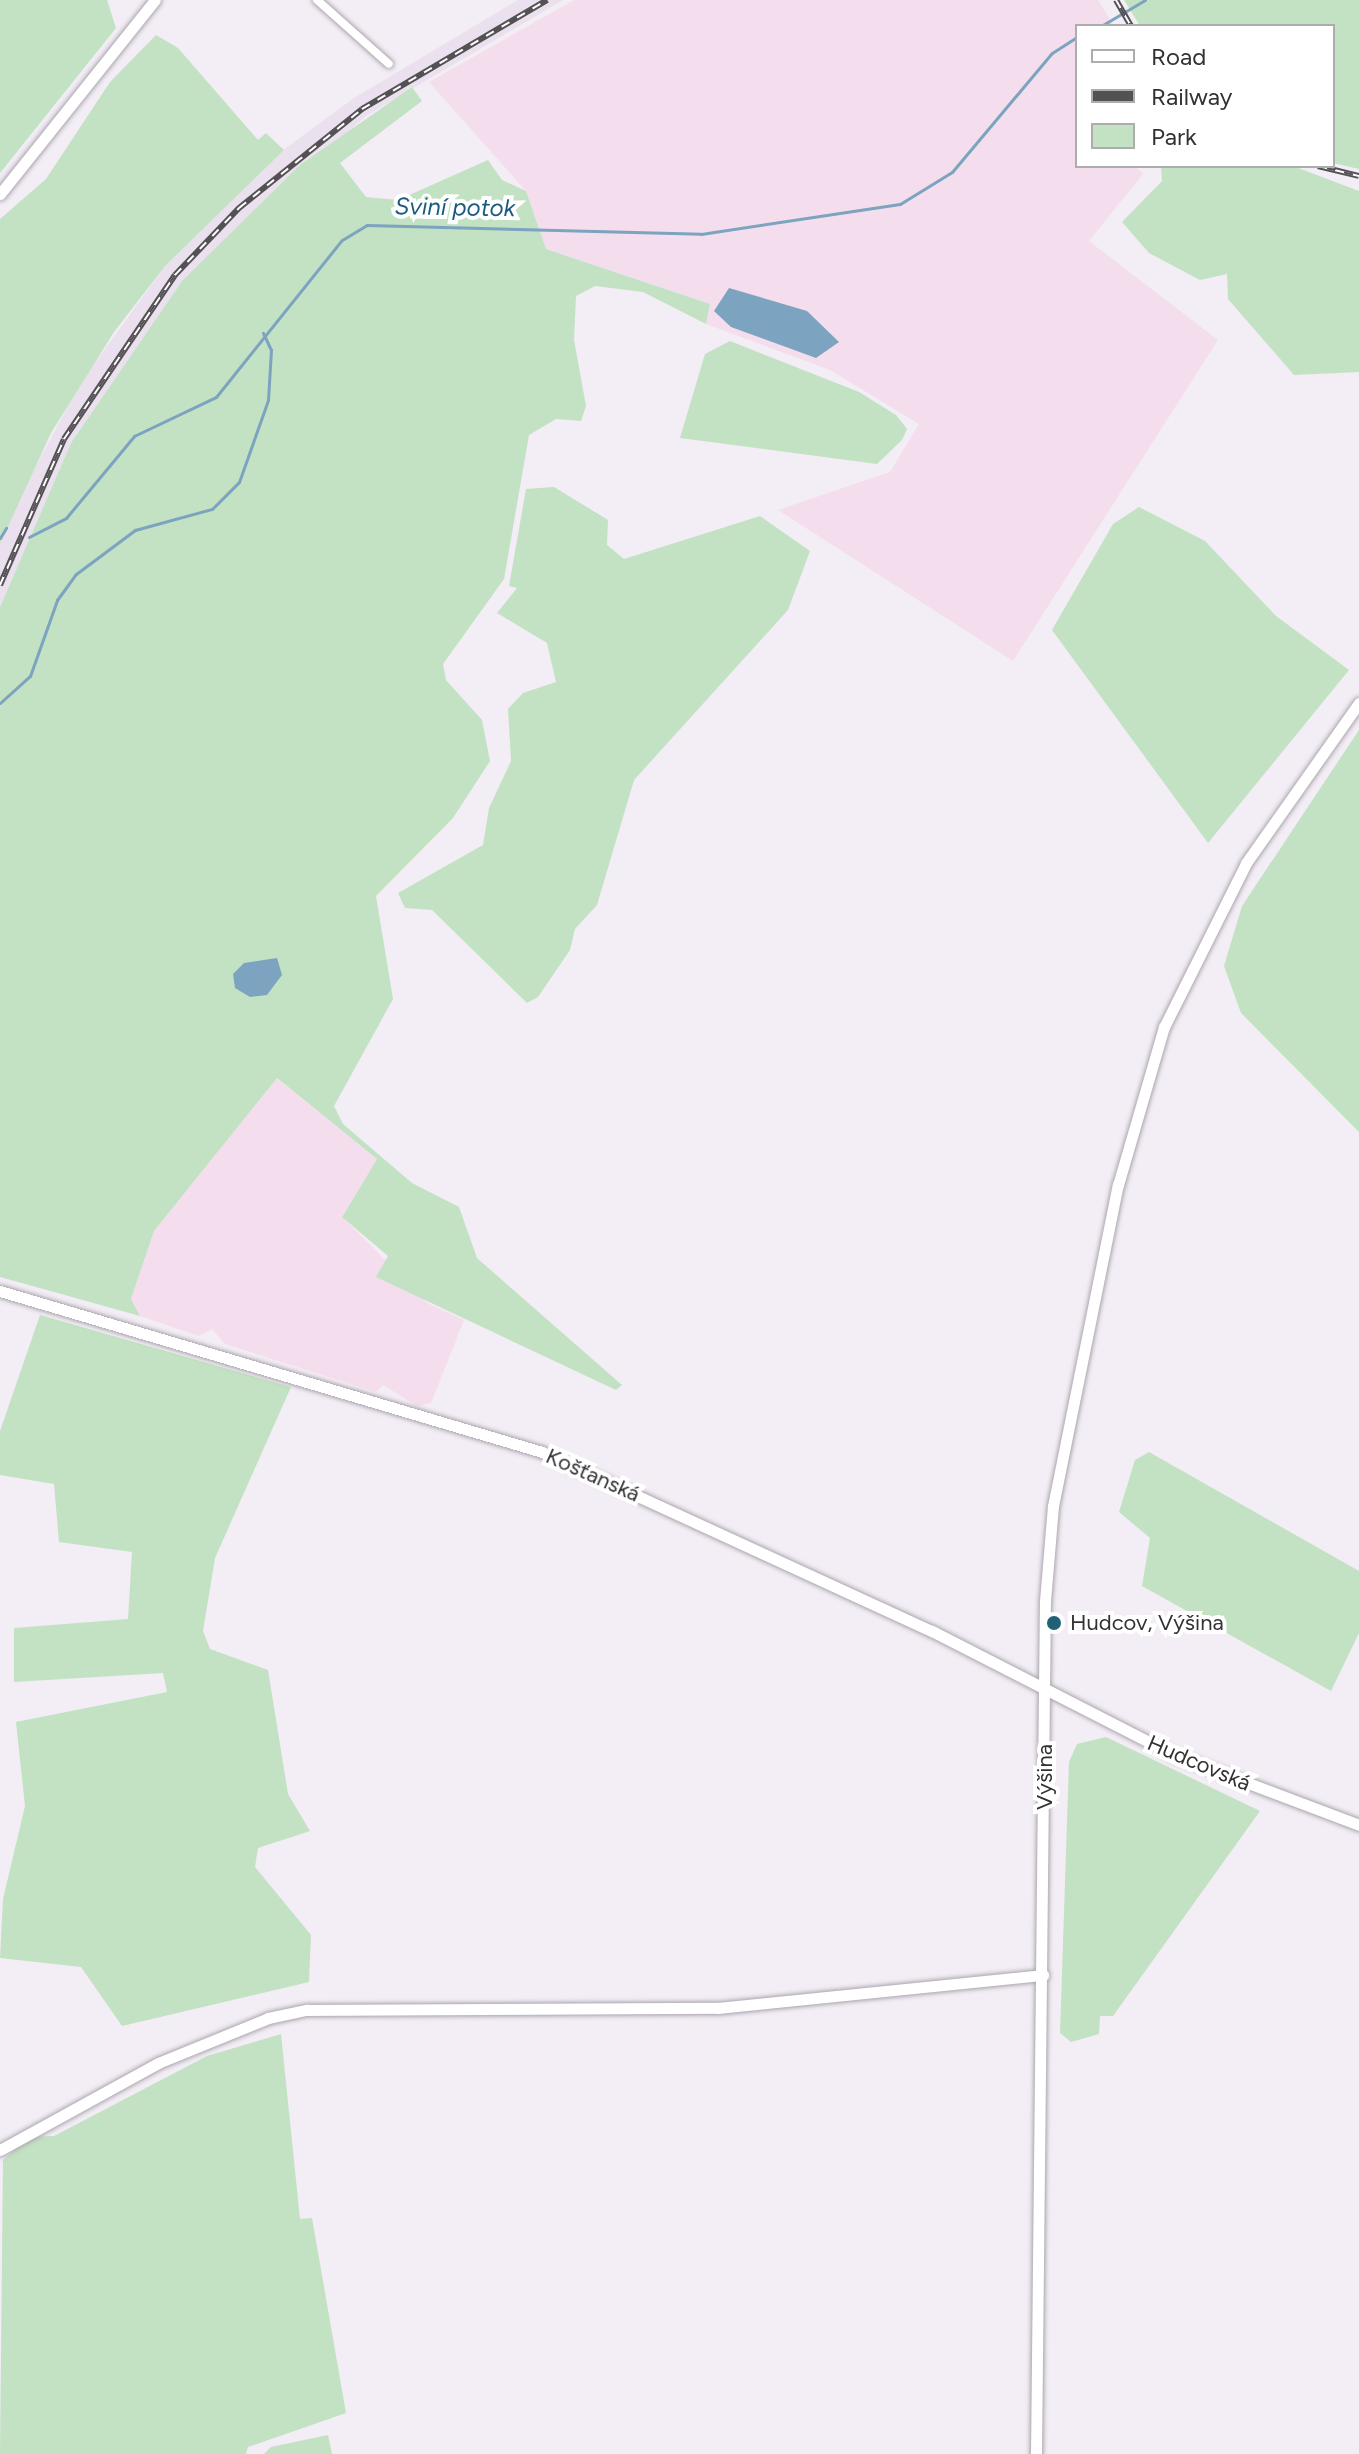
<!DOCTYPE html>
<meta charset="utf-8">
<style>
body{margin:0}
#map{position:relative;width:1359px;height:2454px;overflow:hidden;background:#f3edf5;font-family:Figtree,sans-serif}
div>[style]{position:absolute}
.built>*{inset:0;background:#ebe0ee}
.industrial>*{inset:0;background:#f4deed}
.green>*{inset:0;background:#c2e2c3}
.water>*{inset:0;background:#7ca3bf}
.stream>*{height:3px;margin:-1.5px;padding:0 1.5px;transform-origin:1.5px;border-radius:1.5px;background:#7ca3bf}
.roads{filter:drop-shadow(0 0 2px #aba6ad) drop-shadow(0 0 2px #aba6ad)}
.street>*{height:8px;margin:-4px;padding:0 4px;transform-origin:4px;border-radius:4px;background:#fff}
.secondary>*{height:11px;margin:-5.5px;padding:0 5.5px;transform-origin:5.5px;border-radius:5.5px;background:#fff}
.rail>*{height:6px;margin-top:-3px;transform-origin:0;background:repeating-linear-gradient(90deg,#fff 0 9px,#545155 0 18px);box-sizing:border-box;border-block:2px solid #545155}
.dots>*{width:22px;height:22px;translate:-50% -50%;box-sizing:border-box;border:4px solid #fff;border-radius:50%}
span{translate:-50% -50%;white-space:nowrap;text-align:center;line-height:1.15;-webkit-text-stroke:8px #fff;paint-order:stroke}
.street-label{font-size:22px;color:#333134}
.poi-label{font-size:22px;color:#333134}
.left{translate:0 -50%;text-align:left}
.water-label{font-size:24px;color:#195a81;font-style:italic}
.legend{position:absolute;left:1075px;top:24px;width:260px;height:144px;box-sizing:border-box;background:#fff;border:2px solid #adadae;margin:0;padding:10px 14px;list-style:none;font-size:24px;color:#333134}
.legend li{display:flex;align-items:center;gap:16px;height:40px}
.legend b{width:40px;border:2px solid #adadae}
</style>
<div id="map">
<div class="built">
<div style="clip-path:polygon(518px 0,563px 0,366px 116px,182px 281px,71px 443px,0 607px,0 544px,21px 494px,81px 382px,165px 266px,286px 148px,354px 98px)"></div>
</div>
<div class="industrial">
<div style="clip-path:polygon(574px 0,1098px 0,1114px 26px,1077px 26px,1077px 166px,1135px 166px,1143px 174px,1089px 241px,1218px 340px,1013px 661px,778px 510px,890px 472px,919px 424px,830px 370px,706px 324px,710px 304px,546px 249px,526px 191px,429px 82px)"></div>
<div style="clip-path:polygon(276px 1078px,377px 1159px,342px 1216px,427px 1303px,464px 1320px,431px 1403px,417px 1406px,383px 1385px,376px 1392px,225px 1344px,212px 1329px,199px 1336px,140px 1316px,131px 1299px,154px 1231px)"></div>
</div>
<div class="green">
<div style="clip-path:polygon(0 0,107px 0,116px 28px,0 173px)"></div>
<div style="clip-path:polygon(1124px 0,1359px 0,1359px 169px,1333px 163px,1333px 26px,1140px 26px)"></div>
<div style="clip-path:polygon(156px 35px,178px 48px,258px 140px,266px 133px,284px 150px,165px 266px,114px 332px,51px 433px,0 544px,0 219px,46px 179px,110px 82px)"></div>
<div style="clip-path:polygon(412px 87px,422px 101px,340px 163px,366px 197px,398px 200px,488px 160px,502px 180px,526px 191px,546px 249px,710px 304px,706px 324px,643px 292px,595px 286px,576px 296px,574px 340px,586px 406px,581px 421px,556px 419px,529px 435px,504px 579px,443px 664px,446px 680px,482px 720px,490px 761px,453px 818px,376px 896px,393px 999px,334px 1106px,343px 1124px,412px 1183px,459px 1207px,477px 1258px,622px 1385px,616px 1390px,376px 1277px,388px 1256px,342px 1217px,377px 1159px,277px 1078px,154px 1231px,131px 1299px,140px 1316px,0 1277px,0 607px,71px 443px,182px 281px,300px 165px)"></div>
<div style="clip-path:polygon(1161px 166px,1293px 166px,1359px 191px,1359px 372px,1294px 375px,1228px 299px,1227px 274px,1200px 280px,1149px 253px,1122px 222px,1162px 181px)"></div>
<div style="clip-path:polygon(730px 341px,859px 392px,896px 415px,907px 429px,902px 440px,877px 464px,680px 438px,705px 354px)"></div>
<div style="clip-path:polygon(554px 487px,608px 520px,607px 545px,624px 559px,760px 516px,810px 551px,788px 610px,634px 780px,597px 905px,575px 929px,570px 950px,538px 997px,527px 1003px,432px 910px,405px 908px,398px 893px,483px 845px,489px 808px,511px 761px,508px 709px,523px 693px,556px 682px,547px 643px,497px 613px,517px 588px,509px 586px,526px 489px)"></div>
<div style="clip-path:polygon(1139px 507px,1205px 541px,1276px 616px,1349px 670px,1208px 843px,1052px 630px,1113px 524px)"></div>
<div style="clip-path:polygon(1359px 730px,1359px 1132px,1241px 1013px,1224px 966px,1242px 906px)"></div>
<div style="clip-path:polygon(40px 1315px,291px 1387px,215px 1558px,203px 1631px,210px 1649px,268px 1670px,288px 1794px,310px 1831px,258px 1848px,255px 1867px,311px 1935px,309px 1982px,122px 2026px,81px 1967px,0 1958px,3px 1899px,25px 1806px,16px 1722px,167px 1692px,163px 1673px,14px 1682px,14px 1628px,128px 1619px,132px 1552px,59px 1542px,54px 1484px,0 1475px,0 1431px)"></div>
<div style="clip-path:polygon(1149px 1452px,1359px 1571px,1359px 1633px,1331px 1691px,1142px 1586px,1150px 1538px,1119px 1512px,1135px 1460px)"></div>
<div style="clip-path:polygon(1106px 1737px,1260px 1811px,1113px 2016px,1100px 2016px,1099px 2034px,1071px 2042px,1060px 2033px,1069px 1762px,1077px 1744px)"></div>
<div style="clip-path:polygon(281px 2034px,300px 2219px,312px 2218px,346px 2413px,248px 2447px,246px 2454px,0 2454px,3px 2160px,30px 2137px,54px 2136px,207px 2056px)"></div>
<div style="clip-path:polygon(328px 2435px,332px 2454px,264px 2454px,271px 2447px)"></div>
</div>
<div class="water">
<div style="clip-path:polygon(729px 288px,807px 311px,839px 342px,816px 358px,731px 327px,714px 311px)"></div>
<div style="clip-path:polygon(277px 958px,282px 975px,267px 995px,250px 997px,235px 988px,233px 974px,244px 963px)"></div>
</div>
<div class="stream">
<div style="left:1101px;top:26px;width:51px;rotate:-30.6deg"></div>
<div style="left:29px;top:537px;width:42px;rotate:-27.2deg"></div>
<div style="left:66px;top:518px;width:107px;rotate:-50.3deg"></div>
<div style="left:134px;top:436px;width:91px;rotate:-25.4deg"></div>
<div style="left:216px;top:397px;width:201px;rotate:-51.3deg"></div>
<div style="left:342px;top:240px;width:29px;rotate:-31deg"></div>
<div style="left:367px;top:225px;width:334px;rotate:1.5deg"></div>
<div style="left:701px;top:234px;width:201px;rotate:-8.6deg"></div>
<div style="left:900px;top:204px;width:61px;rotate:-31.6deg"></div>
<div style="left:952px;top:172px;width:155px;rotate:-50deg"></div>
<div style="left:1052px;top:53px;width:30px;rotate:-33deg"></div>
<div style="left:0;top:538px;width:12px;rotate:-59deg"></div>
<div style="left:0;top:703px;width:40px;rotate:-42deg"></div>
<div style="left:30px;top:676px;width:81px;rotate:-70.4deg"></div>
<div style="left:57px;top:600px;width:32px;rotate:-54deg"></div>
<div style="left:76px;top:574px;width:74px;rotate:-36.7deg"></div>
<div style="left:135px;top:530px;width:80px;rotate:-15.3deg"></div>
<div style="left:212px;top:509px;width:38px;rotate:-45deg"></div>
<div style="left:239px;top:482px;width:87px;rotate:-70.5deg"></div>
<div style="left:268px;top:400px;width:50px;rotate:-86.6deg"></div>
<div style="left:271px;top:350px;width:19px;rotate:-115deg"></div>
</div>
<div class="roads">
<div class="street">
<div style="left:317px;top:0;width:96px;rotate:41.6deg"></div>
</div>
<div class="secondary">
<div style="left:0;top:194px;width:248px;rotate:-51.4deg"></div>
<div style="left:0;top:1291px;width:565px;rotate:16.54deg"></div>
<div style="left:542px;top:1452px;width:429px;rotate:24.7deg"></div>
<div style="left:932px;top:1631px;width:272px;rotate:27.1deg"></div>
<div style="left:1174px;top:1755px;width:198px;rotate:20.7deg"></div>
<div style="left:0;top:2150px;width:180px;rotate:-28.8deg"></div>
<div style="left:158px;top:2063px;width:119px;rotate:-22.2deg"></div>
<div style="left:268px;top:2018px;width:40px;rotate:-12deg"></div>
<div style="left:307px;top:2010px;width:411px;rotate:-0.3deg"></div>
<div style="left:718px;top:2008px;width:327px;rotate:-5.8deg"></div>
<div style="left:1036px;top:2454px;width:853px;rotate:-89.4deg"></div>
<div style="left:1045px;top:1601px;width:95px;rotate:-85.2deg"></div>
<div style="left:1053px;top:1506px;width:328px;rotate:-78.6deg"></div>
<div style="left:1118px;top:1185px;width:165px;rotate:-73.8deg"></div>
<div style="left:1164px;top:1027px;width:183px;rotate:-63.4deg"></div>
<div style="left:1246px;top:863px;width:196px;rotate:-54.8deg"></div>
</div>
</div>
<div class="rail">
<div style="left:1116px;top:0;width:30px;rotate:60deg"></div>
<div style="left:1318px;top:166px;width:42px;rotate:13.7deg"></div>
<div style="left:0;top:585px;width:159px;rotate:-66.3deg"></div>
<div style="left:64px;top:439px;width:198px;rotate:-55.9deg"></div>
<div style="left:175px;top:275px;width:93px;rotate:-46.3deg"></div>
<div style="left:239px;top:208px;width:158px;rotate:-38.8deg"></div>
<div style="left:362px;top:109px;width:215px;rotate:-30.5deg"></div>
</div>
<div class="dots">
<div style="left:1054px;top:1623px;background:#1f6275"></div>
</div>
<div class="street-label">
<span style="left:593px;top:1475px;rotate:24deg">Košťanská</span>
<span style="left:1199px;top:1763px;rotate:23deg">Hudcovská</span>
<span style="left:1045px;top:1777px;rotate:-90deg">Výšina</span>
</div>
<div class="poi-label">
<span class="left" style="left:1070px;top:1623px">Hudcov, Výšina</span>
</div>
<div class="water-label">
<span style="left:455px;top:207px;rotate:1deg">Sviní potok</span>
</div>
<ul class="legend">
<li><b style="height:10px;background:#fff"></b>Road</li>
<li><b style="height:10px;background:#545155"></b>Railway</li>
<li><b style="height:22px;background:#c2e2c3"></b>Park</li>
</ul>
</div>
